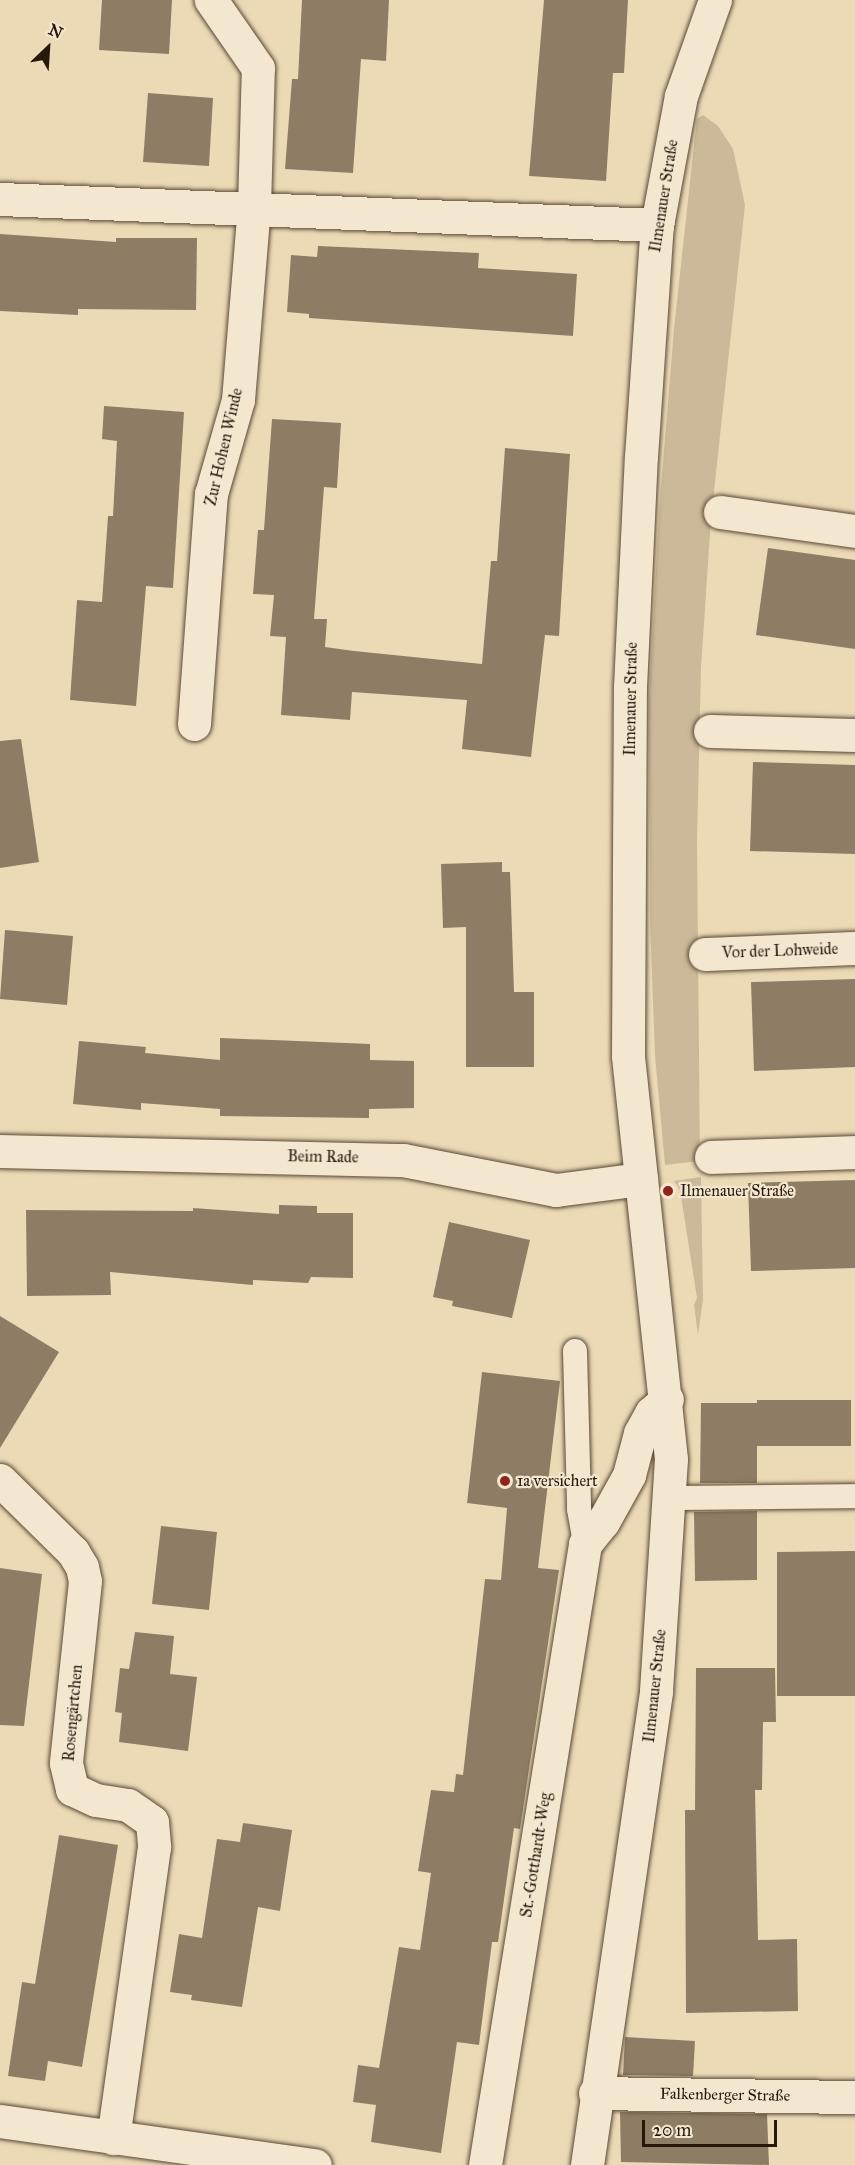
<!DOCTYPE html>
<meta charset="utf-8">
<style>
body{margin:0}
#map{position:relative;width:855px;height:2165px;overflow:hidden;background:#ecdab6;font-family:"IM FELL Great Primer",serif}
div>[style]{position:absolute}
.green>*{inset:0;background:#cbb999}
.building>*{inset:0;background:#8e7d64}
.roads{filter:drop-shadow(0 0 2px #594836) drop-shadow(0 0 2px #594836)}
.service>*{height:24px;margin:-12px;padding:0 12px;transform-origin:12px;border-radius:12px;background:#f3e7d0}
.minor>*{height:33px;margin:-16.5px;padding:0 16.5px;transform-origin:16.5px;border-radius:16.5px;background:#f3e7d0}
.tertiary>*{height:33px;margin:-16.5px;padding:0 16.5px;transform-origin:16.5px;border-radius:16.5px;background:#f3e7d0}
.dots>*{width:16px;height:16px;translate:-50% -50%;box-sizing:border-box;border:3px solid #f3e7d0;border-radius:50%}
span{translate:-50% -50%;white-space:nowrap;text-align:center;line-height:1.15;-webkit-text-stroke:4.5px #f3e7d0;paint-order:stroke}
.street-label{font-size:16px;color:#28180c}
.poi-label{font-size:16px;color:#28180c}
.left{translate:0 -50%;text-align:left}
.north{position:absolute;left:18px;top:18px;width:60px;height:60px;-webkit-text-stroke:4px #f3e7d0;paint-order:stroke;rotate:25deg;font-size:16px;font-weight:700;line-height:24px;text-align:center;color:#28180c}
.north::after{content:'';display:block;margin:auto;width:21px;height:27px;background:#28180c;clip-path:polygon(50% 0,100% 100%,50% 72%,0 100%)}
.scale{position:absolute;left:642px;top:2120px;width:135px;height:27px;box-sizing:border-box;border:3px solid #28180c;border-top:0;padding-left:8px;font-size:18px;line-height:21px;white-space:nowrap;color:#28180c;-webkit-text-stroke:4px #f3e7d0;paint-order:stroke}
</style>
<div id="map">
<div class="green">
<div style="clip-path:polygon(703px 115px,718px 126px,733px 149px,745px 205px,711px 519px,701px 668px,697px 840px,700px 1161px,665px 1165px,655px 1056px,650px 920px,649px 701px,659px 512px,674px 329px,694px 145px,697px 119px)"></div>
<div style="clip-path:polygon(701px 1177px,703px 1299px,698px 1335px,694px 1305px,697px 1298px,680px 1190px,674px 1181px)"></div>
</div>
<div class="building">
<div style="clip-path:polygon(102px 0,172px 0,169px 54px,99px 50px)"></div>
<div style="clip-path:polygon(302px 0,389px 0,386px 61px,361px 59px,353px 173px,285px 169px,292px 79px,298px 79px)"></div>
<div style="clip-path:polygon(544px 0,628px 0,624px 73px,613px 73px,606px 181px,529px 176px)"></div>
<div style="clip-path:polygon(148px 93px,213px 98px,209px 166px,143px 162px)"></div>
<div style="clip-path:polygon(0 234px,116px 242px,116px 238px,197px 238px,196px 310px,78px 309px,78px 315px,0 311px)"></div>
<div style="clip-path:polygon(318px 246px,479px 253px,478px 268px,577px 274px,573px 336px,309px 318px,309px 314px,287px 312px,291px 255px,317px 257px)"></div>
<div style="clip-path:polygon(104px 406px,184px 412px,173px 588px,146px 586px,136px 706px,70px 700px,77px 600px,102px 602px,108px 516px,113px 516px,117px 441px,102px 439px)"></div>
<div style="clip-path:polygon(272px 419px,341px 423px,337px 488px,324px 487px,314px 619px,327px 619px,325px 647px,354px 651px,482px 664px,491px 561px,497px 561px,505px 448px,570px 454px,559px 636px,545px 635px,531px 757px,462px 749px,467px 700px,352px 692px,350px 720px,281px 715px,286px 637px,270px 636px,274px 595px,253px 594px,258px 530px,264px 530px)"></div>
<div style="clip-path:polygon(768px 548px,855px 560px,855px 649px,756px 635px)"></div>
<div style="clip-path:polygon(21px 739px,39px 862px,0 868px,0 741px)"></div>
<div style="clip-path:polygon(753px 762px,855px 765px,855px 854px,750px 851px)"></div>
<div style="clip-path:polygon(502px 862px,502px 872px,510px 872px,514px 992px,534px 992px,534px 1067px,466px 1067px,466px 927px,443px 928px,441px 864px)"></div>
<div style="clip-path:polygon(5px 930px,73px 936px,67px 1005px,0 999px)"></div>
<div style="clip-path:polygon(855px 979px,855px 1067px,754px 1071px,751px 982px)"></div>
<div style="clip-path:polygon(220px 1038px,370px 1044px,370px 1060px,414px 1061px,414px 1108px,369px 1109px,369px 1118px,220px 1116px,220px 1109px,141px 1103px,141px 1110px,73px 1104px,79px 1041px,146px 1047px,145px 1053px,220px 1060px)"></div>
<div style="clip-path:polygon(855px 1180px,855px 1268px,751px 1271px,748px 1183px)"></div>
<div style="clip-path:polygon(279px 1205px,317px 1206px,317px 1213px,353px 1213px,353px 1278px,311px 1277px,308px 1283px,253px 1280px,253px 1285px,110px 1272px,111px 1295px,27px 1296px,26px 1210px,193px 1211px,193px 1208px,279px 1214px)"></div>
<div style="clip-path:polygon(449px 1222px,530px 1240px,512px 1318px,452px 1306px,453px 1301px,433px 1297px)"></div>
<div style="clip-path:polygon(0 1316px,59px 1352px,0 1448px)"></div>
<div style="clip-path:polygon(482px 1372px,560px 1381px,538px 1568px,559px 1570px,520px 1829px,514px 1828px,498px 1942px,492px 1942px,479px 2045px,457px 2042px,441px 2153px,371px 2142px,376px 2105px,353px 2102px,358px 2065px,379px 2068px,399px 1947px,420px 1950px,431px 1873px,418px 1871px,431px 1790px,454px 1792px,456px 1774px,463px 1775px,485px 1579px,501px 1580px,507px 1508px,467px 1503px)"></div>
<div style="clip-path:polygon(757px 1400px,851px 1400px,851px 1446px,757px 1446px,757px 1483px,700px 1483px,701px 1403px,757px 1403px)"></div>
<div style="clip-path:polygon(757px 1511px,757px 1580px,695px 1581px,694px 1512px)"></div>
<div style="clip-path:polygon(161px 1526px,217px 1532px,209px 1610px,152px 1604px)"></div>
<div style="clip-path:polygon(855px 1551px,855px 1696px,777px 1696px,777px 1552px)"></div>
<div style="clip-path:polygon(0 1568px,42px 1574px,24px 1726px,0 1725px)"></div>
<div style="clip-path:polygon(135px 1632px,174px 1636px,170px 1674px,197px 1677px,188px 1751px,119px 1742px,122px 1713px,115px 1712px,120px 1668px,129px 1669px)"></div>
<div style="clip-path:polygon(696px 1668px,775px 1668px,776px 1722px,763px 1722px,762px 1790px,755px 1790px,758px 1940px,797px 1939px,798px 2011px,686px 2013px,685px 1810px,695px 1810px)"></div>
<div style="clip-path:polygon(243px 1823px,292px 1830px,280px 1911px,258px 1907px,242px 2007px,191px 2000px,192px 1995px,170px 1992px,179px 1934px,202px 1938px,217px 1839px,240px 1842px)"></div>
<div style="clip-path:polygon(59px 1835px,118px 1845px,82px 2067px,48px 2061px,45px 2081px,8px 2076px,22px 1982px,35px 1984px)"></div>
<div style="clip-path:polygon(625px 2037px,695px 2041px,693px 2076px,623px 2075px)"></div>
<div style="clip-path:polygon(620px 2112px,767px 2114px,769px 2165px,621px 2162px)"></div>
</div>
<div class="roads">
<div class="service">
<div style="left:575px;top:1351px;width:158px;rotate:88.5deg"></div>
<div style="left:579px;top:1509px;width:36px;rotate:80deg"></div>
<div style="left:668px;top:1498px;width:187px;rotate:-0.6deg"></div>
</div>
<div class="minor">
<div style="left:0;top:199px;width:658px;rotate:2.27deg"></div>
<div style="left:720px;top:512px;width:136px;rotate:8deg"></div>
<div style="left:194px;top:724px;width:231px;rotate:-85.8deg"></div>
<div style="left:211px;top:494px;width:98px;rotate:-74deg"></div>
<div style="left:238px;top:400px;width:194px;rotate:-85.3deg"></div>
<div style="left:254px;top:207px;width:139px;rotate:-88.4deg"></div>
<div style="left:258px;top:68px;width:83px;rotate:-124.7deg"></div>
<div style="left:710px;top:731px;width:145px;rotate:1.6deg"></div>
<div style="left:705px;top:954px;width:150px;rotate:-2.3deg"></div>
<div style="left:0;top:1151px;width:403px;rotate:1.3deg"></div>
<div style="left:403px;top:1160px;width:156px;rotate:11.1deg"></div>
<div style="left:556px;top:1190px;width:86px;rotate:-7.4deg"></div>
<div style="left:711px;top:1157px;width:144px;rotate:-2deg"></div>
<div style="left:0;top:1480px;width:103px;rotate:44.6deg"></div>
<div style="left:73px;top:1552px;width:17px;rotate:59deg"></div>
<div style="left:82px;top:1567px;width:14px;rotate:78deg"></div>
<div style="left:85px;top:1581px;width:183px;rotate:96deg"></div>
<div style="left:66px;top:1763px;width:27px;rotate:77deg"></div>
<div style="left:72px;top:1789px;width:26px;rotate:25deg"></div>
<div style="left:96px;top:1800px;width:32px;rotate:9deg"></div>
<div style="left:128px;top:1805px;width:29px;rotate:35deg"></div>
<div style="left:152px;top:1822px;width:25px;rotate:85deg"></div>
<div style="left:154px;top:1847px;width:294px;rotate:98deg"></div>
<div style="left:595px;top:2093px;width:260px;rotate:0.9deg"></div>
<div style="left:0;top:2121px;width:318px;rotate:8deg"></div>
<div style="left:485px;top:2165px;width:629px;rotate:-80.85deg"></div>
<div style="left:585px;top:1544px;width:28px;rotate:-51deg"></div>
<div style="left:603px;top:1522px;width:54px;rotate:-61deg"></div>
<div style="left:629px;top:1475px;width:43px;rotate:-75.3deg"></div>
<div style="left:640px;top:1433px;width:23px;rotate:-61deg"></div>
<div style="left:651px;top:1413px;width:21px;rotate:-41deg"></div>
</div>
<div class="tertiary">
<div style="left:587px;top:2165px;width:479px;rotate:-81.7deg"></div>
<div style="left:656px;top:1691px;width:232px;rotate:-86.3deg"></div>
<div style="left:671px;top:1459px;width:406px;rotate:-96.1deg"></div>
<div style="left:628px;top:1055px;width:368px;rotate:-89.7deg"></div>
<div style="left:630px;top:687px;width:230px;rotate:-87.3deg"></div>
<div style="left:641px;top:457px;width:233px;rotate:-86.1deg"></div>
<div style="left:657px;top:225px;width:131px;rotate:-79.5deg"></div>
<div style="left:681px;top:96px;width:102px;rotate:-70.5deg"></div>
</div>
</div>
<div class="dots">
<div style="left:668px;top:1191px;background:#8f2418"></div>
<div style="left:505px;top:1481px;background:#8f2418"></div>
</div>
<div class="street-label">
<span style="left:664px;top:196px;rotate:-81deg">Ilmenauer Straße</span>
<span style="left:224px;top:447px;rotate:-77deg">Zur Hohen Winde</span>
<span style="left:631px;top:699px;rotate:-89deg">Ilmenauer Straße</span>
<span style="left:780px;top:951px;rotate:-2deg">Vor der Lohweide</span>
<span style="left:323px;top:1157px;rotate:1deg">Beim Rade</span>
<span style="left:655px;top:1686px;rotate:-84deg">Ilmenauer Straße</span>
<span style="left:73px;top:1713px;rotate:-85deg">Rosengärtchen</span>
<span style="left:536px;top:1855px;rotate:-81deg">St.-Gotthardt-Weg</span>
<span style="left:725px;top:2095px;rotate:1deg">Falkenberger Straße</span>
</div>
<div class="poi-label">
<span class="left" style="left:680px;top:1191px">Ilmenauer Straße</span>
<span class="left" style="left:517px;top:1481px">1a versichert</span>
</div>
<div class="north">N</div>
<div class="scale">20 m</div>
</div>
